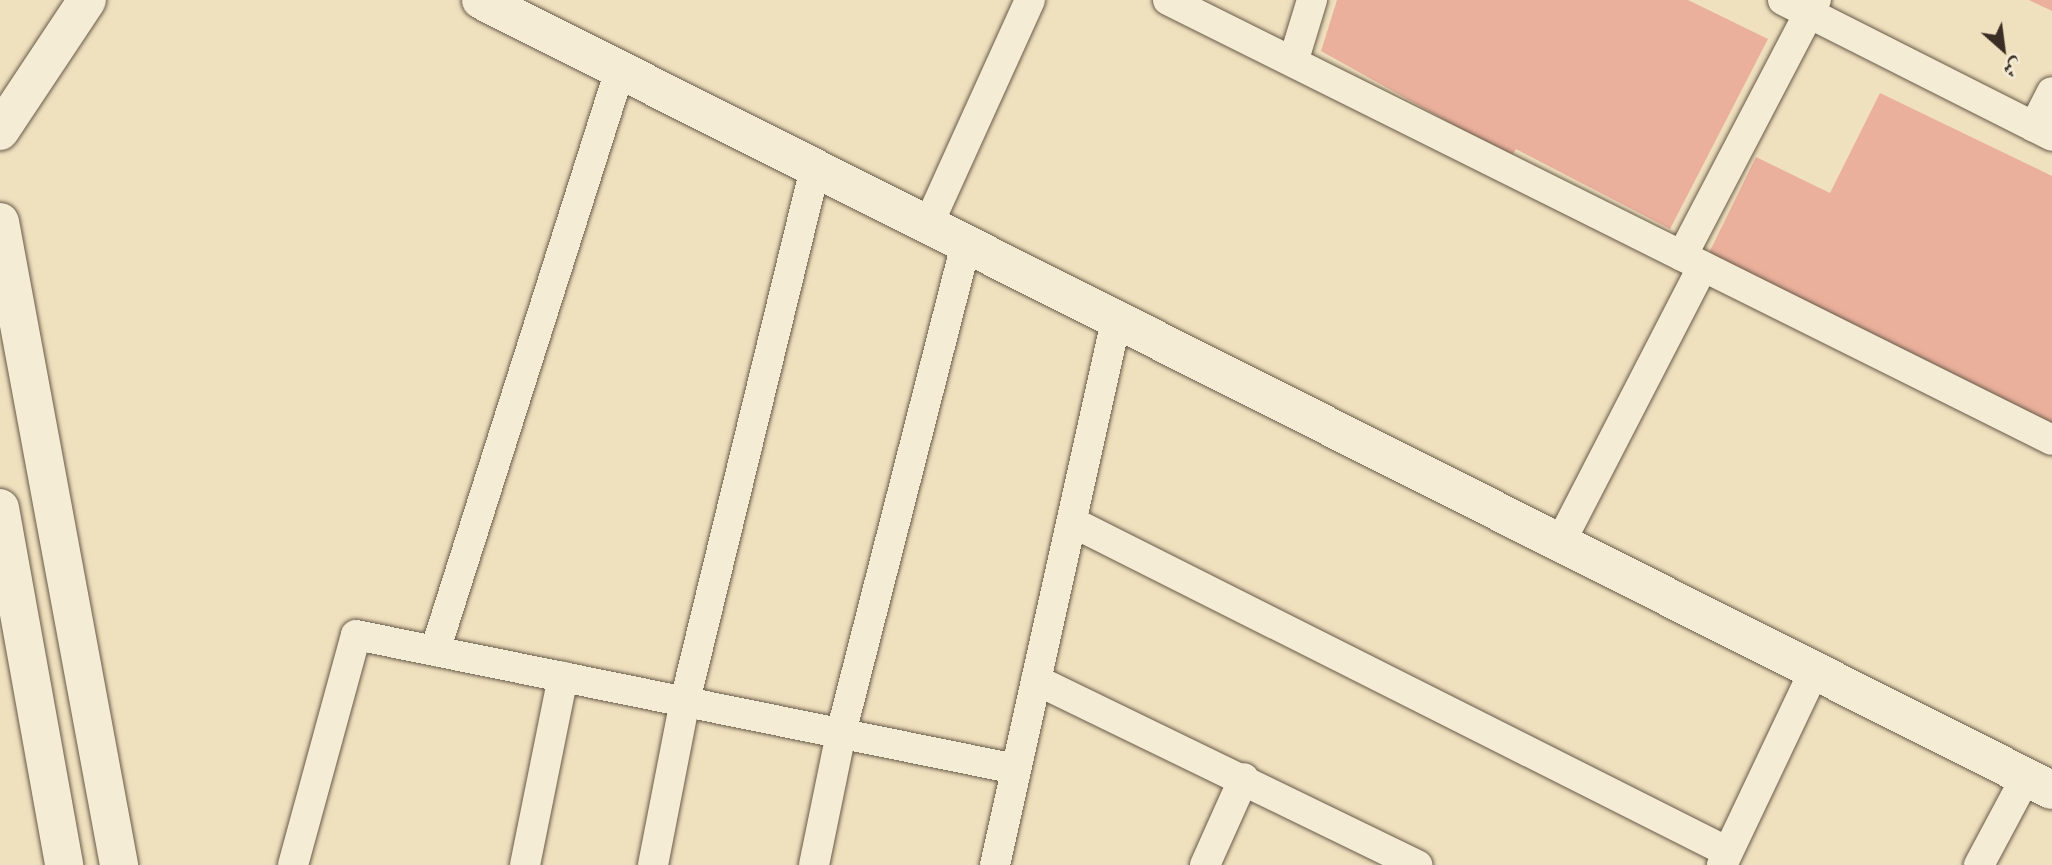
<!DOCTYPE html>
<meta charset="utf-8">
<style>
body{margin:0}
#map{position:relative;width:2052px;height:865px;overflow:hidden;background:#f0e1be;font-family:"IM FELL Great Primer",Amiri,serif}
div>[style]{position:absolute}
.building>*{inset:0;background:#eab09c}
.roads{filter:drop-shadow(0 0 2px #685b4b) drop-shadow(0 0 2px #685b4b)}
.street>*{height:30px;margin:-15px;padding:0 15px;transform-origin:15px;border-radius:15px;background:#f5ecd5}
.secondary>*{height:38px;margin:-19px;padding:0 19px;transform-origin:19px;border-radius:19px;background:#f5ecd5}
span{translate:-50% -50%;white-space:nowrap;text-align:center;line-height:1.15;-webkit-text-stroke:7px #f5ecd5;paint-order:stroke}
.north{position:absolute;left:1968px;top:14px;width:70px;height:70px;-webkit-text-stroke:5px #f5ecd5;paint-order:stroke;rotate:152deg;font-size:19px;font-weight:700;line-height:28px;text-align:center;color:#3a2e25}
.north::after{content:'';display:block;margin:auto;width:24px;height:32px;background:#3a2e25;clip-path:polygon(50% 0,100% 100%,50% 72%,0 100%)}
</style>
<div id="map">
<div class="building">
<div style="clip-path:polygon(1337px 0,1688px 0,1768px 39px,1670px 229px,1516px 149px,1511px 157px,1321px 51px)"></div>
<div style="clip-path:polygon(2029px 0,2052px 0,2052px 11px)"></div>
<div style="clip-path:polygon(1880px 93px,2052px 176px,2052px 426px,1707px 257px,1756px 157px,1830px 193px)"></div>
</div>
<div class="roads">
<div class="street">
<div style="left:1168px;top:0;width:987px;rotate:26.46deg"></div>
<div style="left:1783px;top:0;width:301px;rotate:26.8deg"></div>
<div style="left:1294px;top:59px;width:62px;rotate:-73deg"></div>
<div style="left:2034px;top:127px;width:39px;rotate:-63deg"></div>
<div style="left:928px;top:225px;width:247px;rotate:-65.6deg"></div>
<div style="left:1682px;top:256px;width:289px;rotate:-62.4deg"></div>
<div style="left:1072px;top:522px;width:734px;rotate:26.7deg"></div>
<div style="left:1561px;top:541px;width:309px;rotate:-62.7deg"></div>
<div style="left:435px;top:651px;width:610px;rotate:-72.34deg"></div>
<div style="left:1036px;top:680px;width:424px;rotate:25.9deg"></div>
<div style="left:293px;top:865px;width:238px;rotate:-74.7deg"></div>
<div style="left:356px;top:635px;width:673px;rotate:11.48deg"></div>
<div style="left:525px;top:865px;width:192px;rotate:-78.6deg"></div>
<div style="left:653px;top:865px;width:167px;rotate:-79deg"></div>
<div style="left:685px;top:701px;width:549px;rotate:-76.29deg"></div>
<div style="left:814px;top:865px;width:135px;rotate:-78.4deg"></div>
<div style="left:841px;top:733px;width:505px;rotate:-75.66deg"></div>
<div style="left:995px;top:865px;width:562px;rotate:-77.47deg"></div>
<div style="left:1205px;top:865px;width:95px;rotate:-65.9deg"></div>
<div style="left:1722px;top:865px;width:215px;rotate:-64.6deg"></div>
<div style="left:1979px;top:865px;width:100px;rotate:-61.9deg"></div>
</div>
<div class="secondary">
<div style="left:481px;top:0;width:1758px;rotate:26.7deg"></div>
<div style="left:0;top:131px;width:157px;rotate:-56.4deg"></div>
<div style="left:0;top:222px;width:654px;rotate:79.51deg"></div>
<div style="left:0;top:508px;width:363px;rotate:79.8deg"></div>
</div>
</div>
<div class="north">ش</div>
</div>
